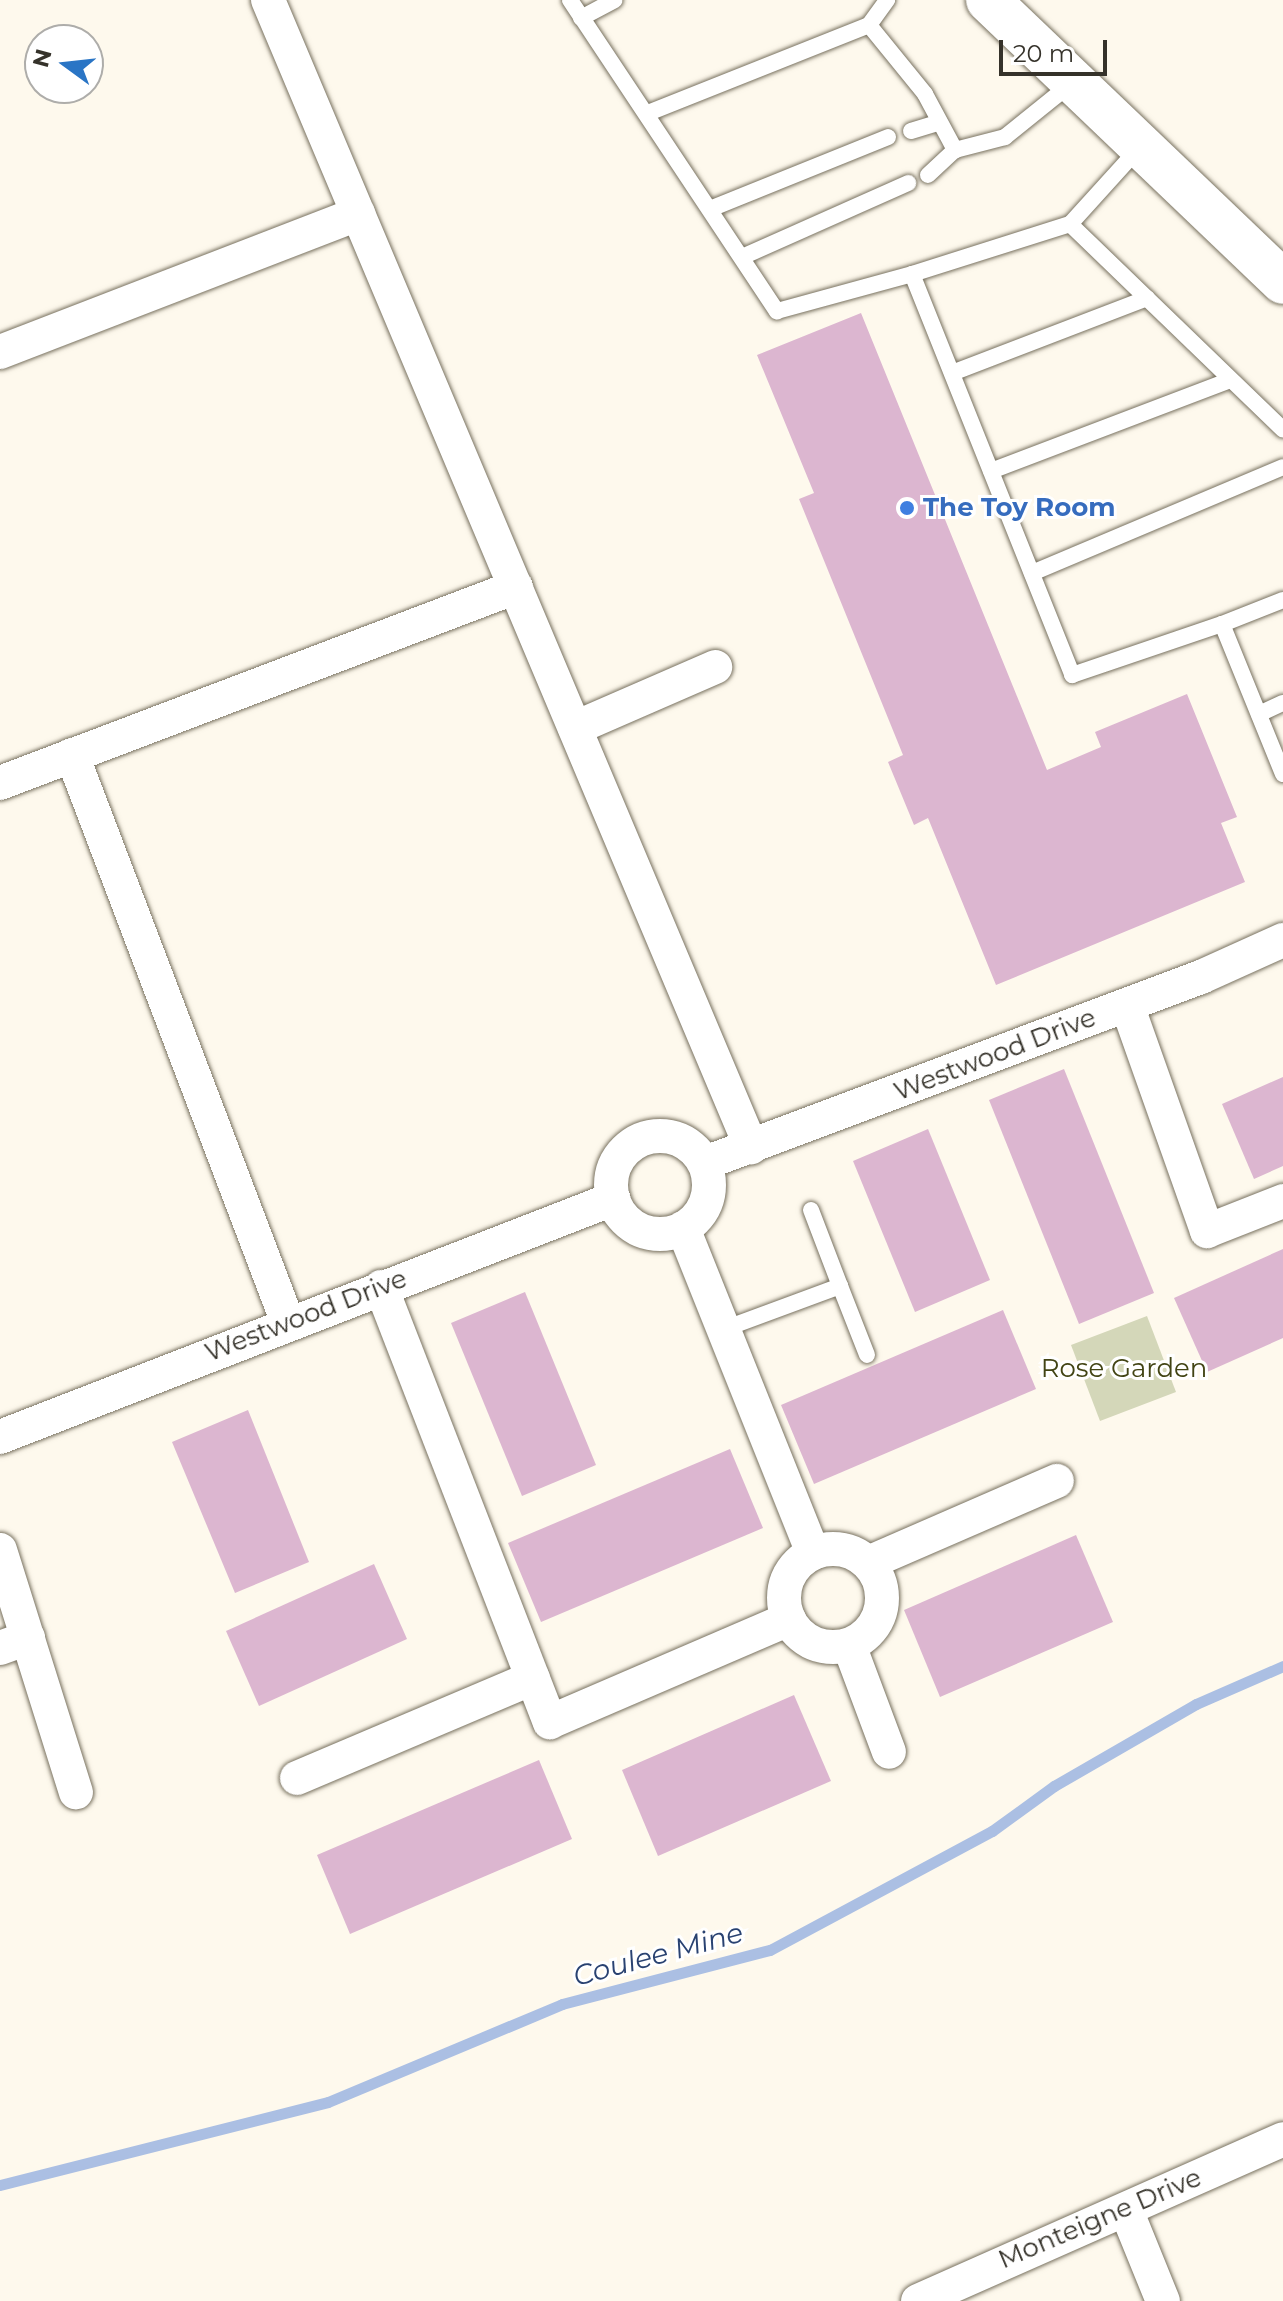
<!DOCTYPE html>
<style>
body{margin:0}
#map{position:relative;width:1283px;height:2301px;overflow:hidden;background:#fef9ed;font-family:Montserrat,sans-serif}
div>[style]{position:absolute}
.green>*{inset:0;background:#d4d7b9}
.stream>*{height:11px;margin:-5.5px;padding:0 5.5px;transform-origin:5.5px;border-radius:5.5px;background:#abbfe3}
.building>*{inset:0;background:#dcb6d0}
.roads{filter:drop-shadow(0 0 2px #78715f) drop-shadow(0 0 2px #78715f)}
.lane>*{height:16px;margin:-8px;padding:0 8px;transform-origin:8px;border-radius:8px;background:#fff}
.street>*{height:34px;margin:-17px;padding:0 17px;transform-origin:17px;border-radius:17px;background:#fff}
.street>.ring{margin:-17px;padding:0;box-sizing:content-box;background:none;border:34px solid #fff;border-radius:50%}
.secondary>*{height:44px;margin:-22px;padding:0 22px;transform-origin:22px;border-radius:22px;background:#fff}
.dots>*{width:22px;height:22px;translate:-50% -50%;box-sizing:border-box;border:4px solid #fff;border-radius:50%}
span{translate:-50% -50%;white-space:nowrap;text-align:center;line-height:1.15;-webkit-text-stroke:6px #fff;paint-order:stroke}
.shop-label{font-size:26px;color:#366cbe;font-weight:700}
.left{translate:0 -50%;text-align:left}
.street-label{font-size:26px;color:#35322a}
.park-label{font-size:26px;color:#424414}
.water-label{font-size:28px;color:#294271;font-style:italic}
.north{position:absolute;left:24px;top:24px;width:80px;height:80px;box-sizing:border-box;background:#fff;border:2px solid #aeadaa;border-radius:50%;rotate:285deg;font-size:22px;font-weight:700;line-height:32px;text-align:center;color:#35322a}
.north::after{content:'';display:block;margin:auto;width:28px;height:36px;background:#2a75c5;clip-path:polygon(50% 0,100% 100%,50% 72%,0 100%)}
.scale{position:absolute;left:999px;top:40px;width:108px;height:36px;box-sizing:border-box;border:4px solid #35322a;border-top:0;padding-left:10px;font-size:24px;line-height:28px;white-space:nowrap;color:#35322a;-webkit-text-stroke:6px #fff;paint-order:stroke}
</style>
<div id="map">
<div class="green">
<div style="clip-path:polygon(1147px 1316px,1176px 1392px,1100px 1421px,1071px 1345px)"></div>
</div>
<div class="stream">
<div style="left:0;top:2185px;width:338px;rotate:-14.2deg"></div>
<div style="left:328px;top:2102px;width:254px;rotate:-22.7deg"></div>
<div style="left:562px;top:2004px;width:215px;rotate:-14.6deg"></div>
<div style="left:770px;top:1950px;width:252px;rotate:-28.2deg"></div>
<div style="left:992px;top:1831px;width:77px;rotate:-36deg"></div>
<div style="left:1054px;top:1786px;width:164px;rotate:-30deg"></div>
<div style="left:1196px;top:1704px;width:95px;rotate:-23.6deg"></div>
</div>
<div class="building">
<div style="clip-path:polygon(861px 313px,1047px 770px,1101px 747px,1095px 732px,1187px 694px,1237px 817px,1221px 823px,1245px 882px,996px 985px,928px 818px,914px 825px,888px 762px,903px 755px,799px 499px,814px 493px,757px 355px)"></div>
<div style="clip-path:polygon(1064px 1069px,1154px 1293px,1079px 1324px,989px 1100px)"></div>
<div style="clip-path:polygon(1283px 1077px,1283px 1166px,1254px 1179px,1222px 1104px)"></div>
<div style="clip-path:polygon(928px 1129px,990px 1280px,915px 1312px,853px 1161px)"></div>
<div style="clip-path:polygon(1283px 1249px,1283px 1338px,1207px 1372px,1174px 1298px)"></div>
<div style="clip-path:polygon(525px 1292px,596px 1465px,522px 1496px,451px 1323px)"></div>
<div style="clip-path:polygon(1003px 1310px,1036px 1389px,814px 1484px,781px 1405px)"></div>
<div style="clip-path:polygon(248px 1410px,309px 1562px,235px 1593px,172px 1442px)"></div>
<div style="clip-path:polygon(730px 1449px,763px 1528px,541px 1622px,508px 1543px)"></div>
<div style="clip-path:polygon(1076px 1535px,1113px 1622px,940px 1697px,904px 1610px)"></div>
<div style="clip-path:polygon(374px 1564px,407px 1639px,259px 1706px,226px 1631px)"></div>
<div style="clip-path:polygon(794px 1695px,831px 1781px,658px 1856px,622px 1770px)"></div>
<div style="clip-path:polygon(539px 1760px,572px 1839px,350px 1934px,317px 1855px)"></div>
</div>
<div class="roads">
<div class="lane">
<div style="left:570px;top:0;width:374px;rotate:56.4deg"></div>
<div style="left:777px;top:311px;width:140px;rotate:-15.3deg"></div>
<div style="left:581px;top:18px;width:38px;rotate:-28deg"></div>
<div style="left:869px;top:25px;width:89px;rotate:50.9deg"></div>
<div style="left:925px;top:94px;width:64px;rotate:61.8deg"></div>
<div style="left:648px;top:113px;width:238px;rotate:-21.7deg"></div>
<div style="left:869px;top:25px;width:31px;rotate:-54deg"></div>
<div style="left:911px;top:131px;width:30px;rotate:-17deg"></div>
<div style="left:1139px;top:148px;width:103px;rotate:132.2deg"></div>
<div style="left:1070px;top:224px;width:296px;rotate:44deg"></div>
<div style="left:928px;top:175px;width:37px;rotate:-43deg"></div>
<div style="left:955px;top:150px;width:52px;rotate:-14.6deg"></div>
<div style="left:1005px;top:137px;width:86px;rotate:-38.9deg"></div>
<div style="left:710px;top:209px;width:192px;rotate:-22deg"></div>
<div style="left:1070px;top:224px;width:166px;rotate:162.4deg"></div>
<div style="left:912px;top:274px;width:432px;rotate:68.2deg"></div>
<div style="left:1072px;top:675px;width:158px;rotate:-18.8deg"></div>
<div style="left:742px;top:257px;width:182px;rotate:-24deg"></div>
<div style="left:952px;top:373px;width:209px;rotate:-21deg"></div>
<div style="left:991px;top:471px;width:256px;rotate:-20.8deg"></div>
<div style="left:1032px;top:573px;width:272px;rotate:-22.9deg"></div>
<div style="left:1283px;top:600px;width:66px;rotate:158.5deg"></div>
<div style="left:1222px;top:624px;width:162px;rotate:67.9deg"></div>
<div style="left:1259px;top:714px;width:26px;rotate:-25deg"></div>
<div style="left:811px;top:1210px;width:81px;rotate:69.1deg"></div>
<div style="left:724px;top:1329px;width:124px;rotate:-20.3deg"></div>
<div style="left:840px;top:1286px;width:74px;rotate:68.6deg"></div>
</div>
<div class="street">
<div style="left:268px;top:0;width:1245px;rotate:67.16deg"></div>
<div style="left:0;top:352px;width:384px;rotate:-21.1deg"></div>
<div style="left:575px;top:728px;width:153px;rotate:-23.5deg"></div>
<div style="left:72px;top:755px;width:608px;rotate:69.18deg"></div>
<div style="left:0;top:783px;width:552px;rotate:-20.8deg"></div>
<div style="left:1127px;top:1005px;width:240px;rotate:70.5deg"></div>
<div style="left:1207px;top:1231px;width:82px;rotate:-21.5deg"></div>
<div class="ring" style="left:611px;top:1136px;width:64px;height:64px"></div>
<div style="left:705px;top:1163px;width:530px;rotate:-20.56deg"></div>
<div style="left:1201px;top:977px;width:90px;rotate:-24.3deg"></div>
<div style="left:683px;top:1228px;width:350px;rotate:68.2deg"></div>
<div style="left:381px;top:1287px;width:467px;rotate:68.8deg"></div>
<div style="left:550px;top:1722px;width:260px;rotate:-23.3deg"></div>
<div style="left:0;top:1437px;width:658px;rotate:-21.22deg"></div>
<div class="ring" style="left:784px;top:1549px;width:64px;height:64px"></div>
<div style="left:0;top:1550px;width:254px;rotate:72.6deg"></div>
<div style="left:868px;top:1563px;width:206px;rotate:-23.5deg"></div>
<div style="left:849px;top:1645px;width:114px;rotate:69.5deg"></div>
<div style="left:0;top:1648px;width:30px;rotate:-20deg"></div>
<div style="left:297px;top:1778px;width:256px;rotate:-23deg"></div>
<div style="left:1126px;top:2210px;width:98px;rotate:67.9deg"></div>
<div style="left:918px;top:2301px;width:399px;rotate:-23.9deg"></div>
</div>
<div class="secondary">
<div style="left:988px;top:0;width:408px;rotate:43.7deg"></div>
</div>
</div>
<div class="dots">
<div style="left:907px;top:508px;background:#3f7fe0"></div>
</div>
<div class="shop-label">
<span class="left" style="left:923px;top:508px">The Toy Room</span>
</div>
<div class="street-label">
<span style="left:995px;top:1055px;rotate:-21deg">Westwood Drive</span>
<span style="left:306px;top:1316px;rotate:-21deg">Westwood Drive</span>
<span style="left:1100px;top:2219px;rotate:-23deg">Monteigne Drive</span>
</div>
<div class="park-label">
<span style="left:1124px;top:1369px">Rose Garden</span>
</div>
<div class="water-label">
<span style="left:658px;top:1954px;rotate:-15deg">Coulee Mine</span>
</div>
<div class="north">N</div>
<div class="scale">20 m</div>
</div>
